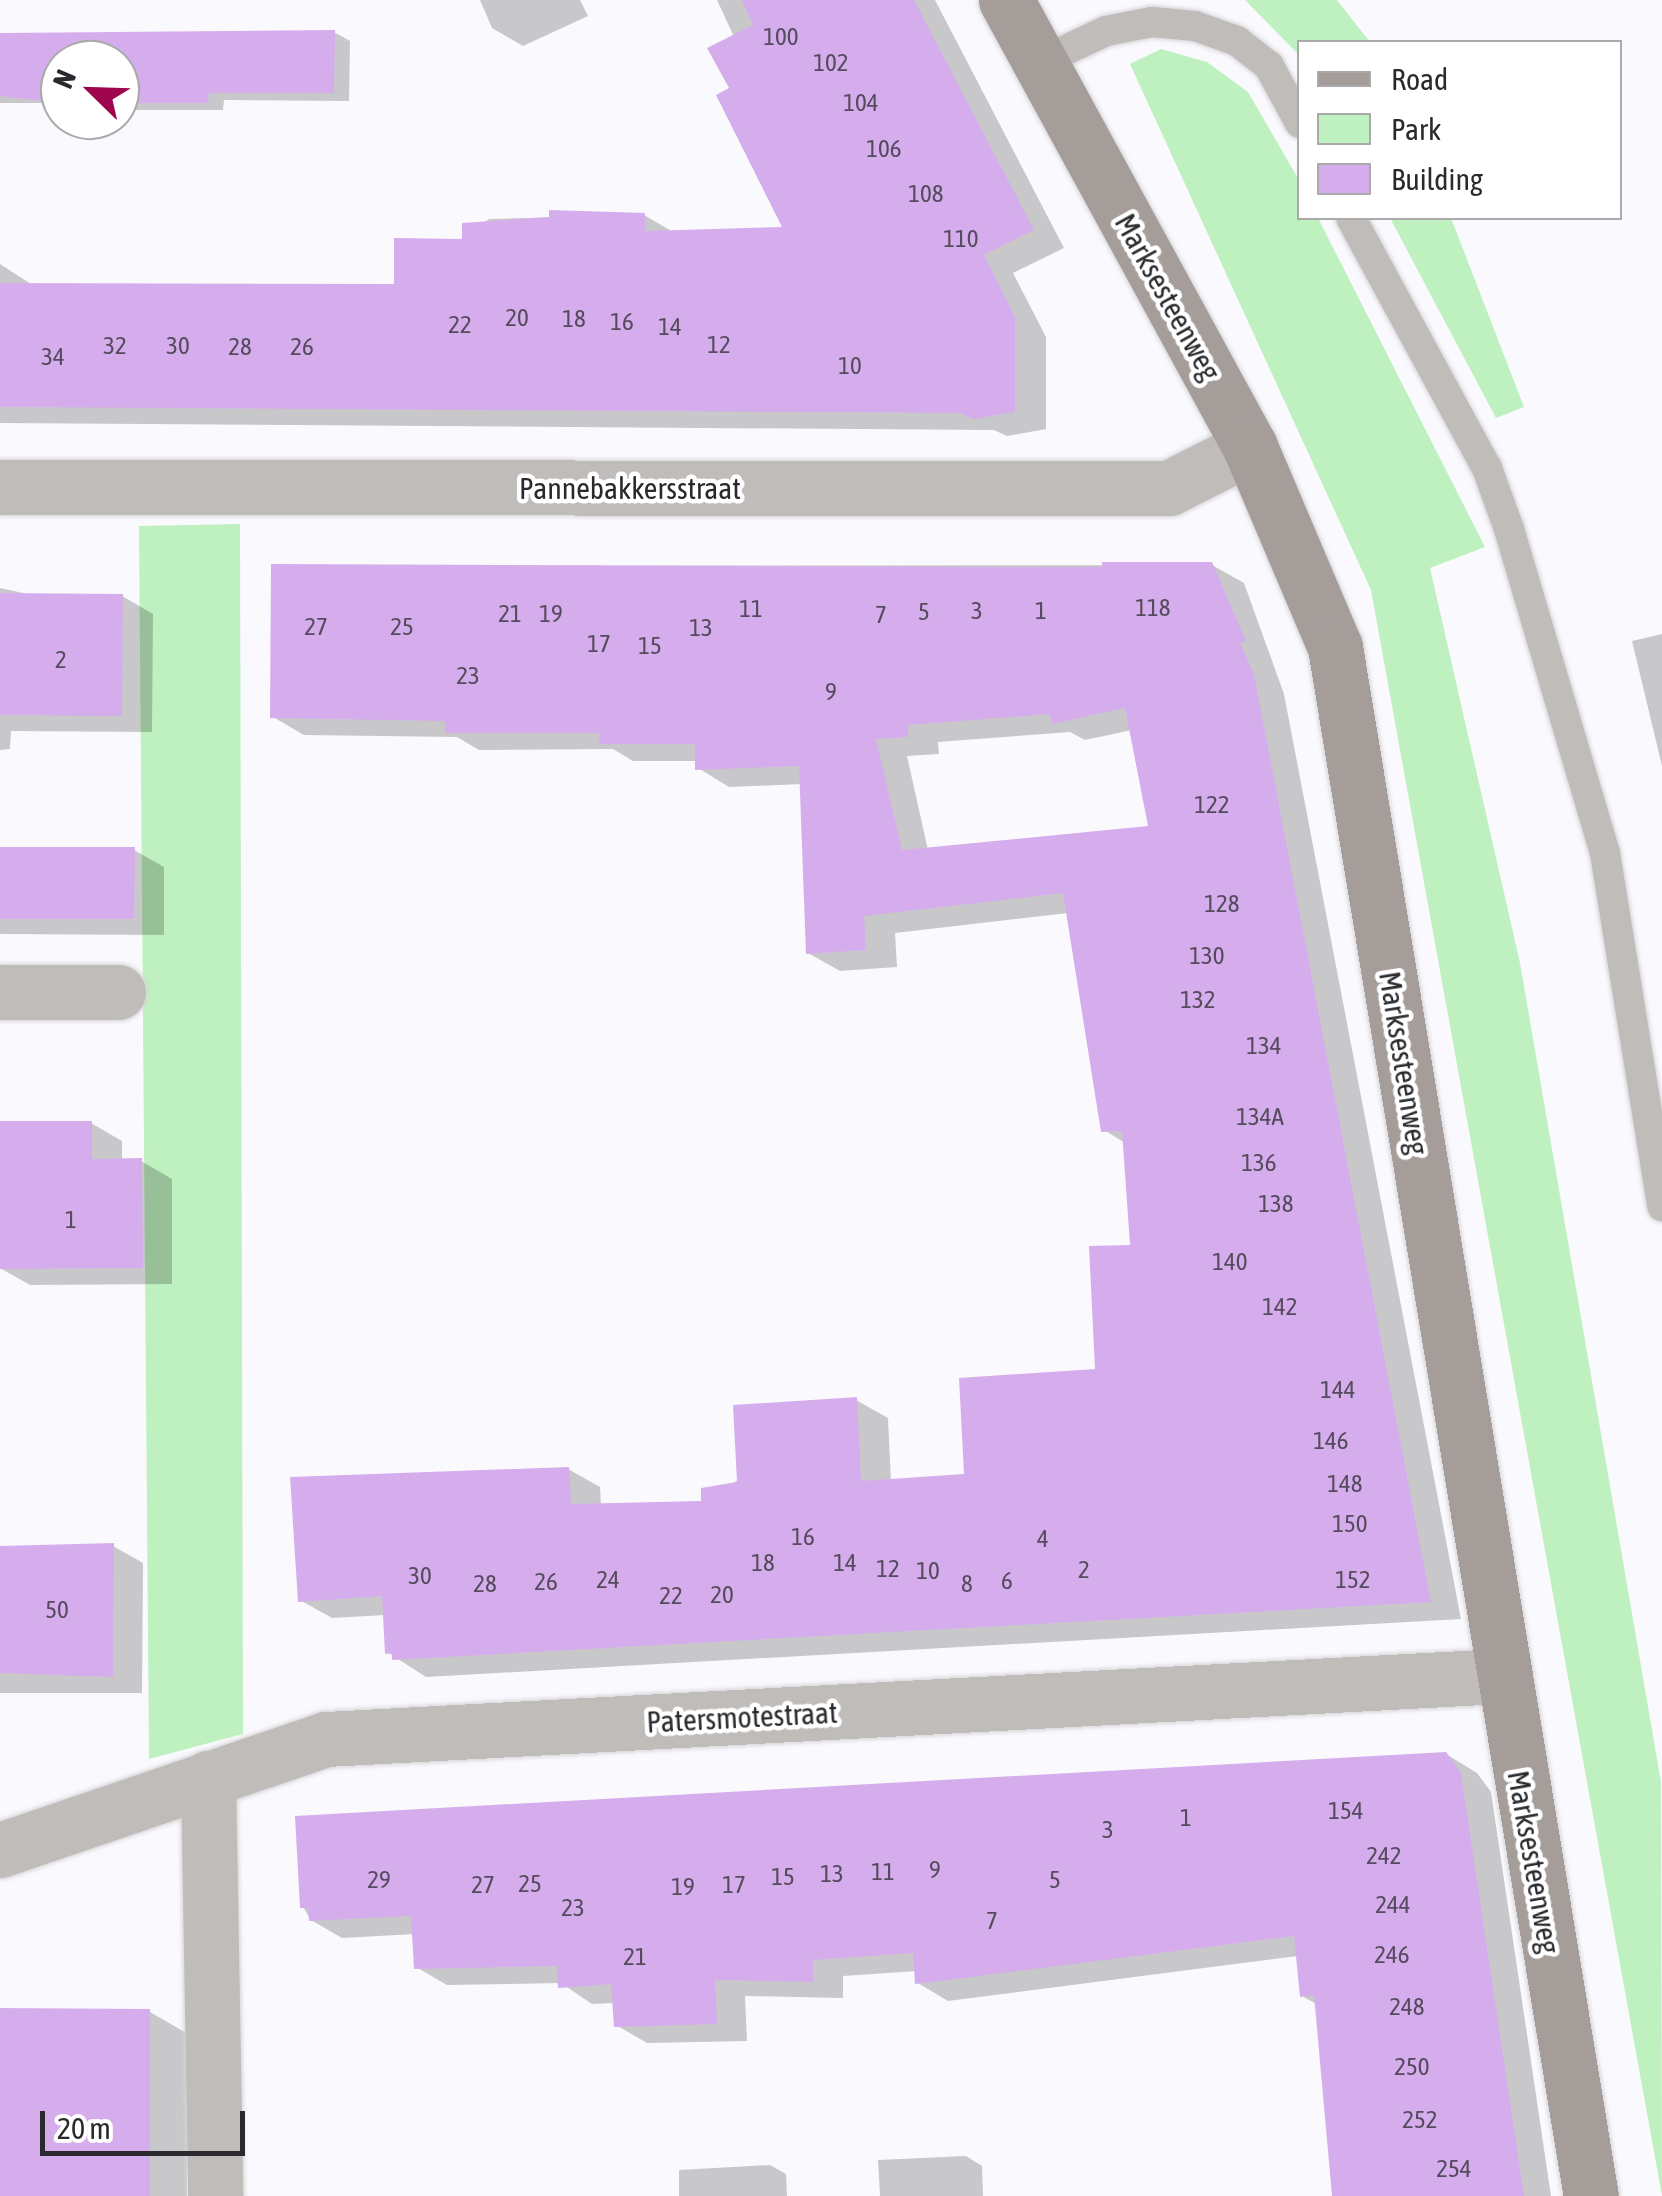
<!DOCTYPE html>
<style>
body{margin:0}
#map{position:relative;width:1662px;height:2196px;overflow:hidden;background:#fafafe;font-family:"Asap Condensed",sans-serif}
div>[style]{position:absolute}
.green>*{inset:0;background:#bff0bf}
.shadow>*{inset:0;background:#0003}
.building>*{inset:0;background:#d6adec}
.roads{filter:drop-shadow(0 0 2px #d5d5d9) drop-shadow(0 0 2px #d5d5d9)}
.lane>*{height:30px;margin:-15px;padding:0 15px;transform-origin:15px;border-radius:15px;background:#c0bcb9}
.street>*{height:55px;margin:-27.5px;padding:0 27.5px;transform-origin:27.5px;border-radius:27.5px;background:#c0bcb9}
.secondary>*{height:55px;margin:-27.5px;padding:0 27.5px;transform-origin:27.5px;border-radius:27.5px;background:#a49d9a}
span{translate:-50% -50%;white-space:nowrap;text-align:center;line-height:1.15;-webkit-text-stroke:9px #fff;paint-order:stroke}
.number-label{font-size:25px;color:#554b5e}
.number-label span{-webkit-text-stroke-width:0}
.street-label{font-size:30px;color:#2a2a2e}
.legend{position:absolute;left:1297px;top:40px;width:325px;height:180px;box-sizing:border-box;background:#fff;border:2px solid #aaaaab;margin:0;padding:12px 18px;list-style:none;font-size:30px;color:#2a2a2e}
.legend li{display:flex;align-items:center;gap:20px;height:50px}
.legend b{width:50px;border:2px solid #aaaaab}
.north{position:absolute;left:40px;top:40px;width:100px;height:100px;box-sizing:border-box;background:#fff;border:2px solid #aaaaab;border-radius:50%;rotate:293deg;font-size:28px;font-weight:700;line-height:40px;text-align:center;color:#2a2a2e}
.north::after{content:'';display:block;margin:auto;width:35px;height:45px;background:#9e054d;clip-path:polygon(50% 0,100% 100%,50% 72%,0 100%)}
.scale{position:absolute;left:40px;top:2111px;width:205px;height:45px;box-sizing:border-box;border:5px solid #2a2a2e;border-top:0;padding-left:12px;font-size:30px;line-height:35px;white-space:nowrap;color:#2a2a2e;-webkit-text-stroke:8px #fff;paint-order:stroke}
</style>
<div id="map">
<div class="green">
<div style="clip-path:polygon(1245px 0,1337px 0,1370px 42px,1300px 42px,1299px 55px)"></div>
<div style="clip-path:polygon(1161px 49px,1207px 62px,1248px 92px,1299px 180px,1300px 218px,1318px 218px,1485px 547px,1430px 568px,1520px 963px,1661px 1782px,1662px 2196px,1371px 590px,1130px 64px)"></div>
<div style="clip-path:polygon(1390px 218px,1451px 218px,1524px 407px,1496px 418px)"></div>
<div style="clip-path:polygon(240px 524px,243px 1734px,149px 1759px,139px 526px)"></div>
</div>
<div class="shadow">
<div style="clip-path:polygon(480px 0,580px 0,588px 16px,523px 46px,492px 28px)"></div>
<div style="clip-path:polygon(717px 0,935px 0,1064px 248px,1013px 273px,1046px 337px,1046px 429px,1007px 436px,994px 430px,0 423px,0 264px,34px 286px,396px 287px,489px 219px,644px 215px,675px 233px,786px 230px,732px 90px,734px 37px)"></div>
<div style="clip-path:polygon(334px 32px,350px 41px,349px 101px,224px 100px,223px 110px,120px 110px,120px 60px,60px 60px,60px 111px,46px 103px,0 103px,0 34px)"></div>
<div style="clip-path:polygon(evenodd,1212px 565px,1244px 583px,1284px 694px,1461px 1619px,426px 1677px,387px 1652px,385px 1615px,332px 1618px,300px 1600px,568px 1469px,600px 1487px,601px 1506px,704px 1503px,856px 1400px,888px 1418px,891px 1482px,967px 1477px,1097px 1372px,1133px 1247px,1125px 1143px,1104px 1130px,1068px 913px,895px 933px,897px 967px,840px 971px,808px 953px,803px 784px,729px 787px,698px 768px,698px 761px,633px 761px,613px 749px,479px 750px,457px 737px,304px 735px,273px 717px,274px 566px,1212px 565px,1132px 730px,1151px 828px,928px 850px,907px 756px,939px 754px,938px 742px,1070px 732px,1085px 740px,1132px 730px)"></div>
<div style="clip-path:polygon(0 588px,37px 596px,122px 596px,153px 614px,152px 732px,11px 731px,10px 749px,0 750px)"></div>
<div style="clip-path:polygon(1662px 634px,1662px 766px,1632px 641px)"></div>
<div style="clip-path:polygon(0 849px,134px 850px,164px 867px,164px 935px,0 934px)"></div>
<div style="clip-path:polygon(91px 1123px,122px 1141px,122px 1161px,141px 1161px,172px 1179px,172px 1284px,30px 1285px,0 1268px,0 1124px)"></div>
<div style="clip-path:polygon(113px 1546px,143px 1563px,142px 1693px,0 1693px,0 1549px)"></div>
<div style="clip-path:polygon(1446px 1754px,1477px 1773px,1491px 1792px,1551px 2196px,1343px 2196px,1318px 2005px,1302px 1996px,1298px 1956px,948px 2001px,918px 1983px,917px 1971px,843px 1976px,843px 1998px,745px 1996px,747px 2041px,647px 2043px,616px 2025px,615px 2003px,592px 2004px,561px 1983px,447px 1985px,416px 1967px,415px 1934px,342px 1938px,311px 1920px,303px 1907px)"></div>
<div style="clip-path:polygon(0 2012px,150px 2012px,188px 2034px,187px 2196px,0 2196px)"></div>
<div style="clip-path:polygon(966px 2156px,982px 2166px,983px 2196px,880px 2196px,878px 2160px)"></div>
<div style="clip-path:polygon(770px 2165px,786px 2174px,787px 2196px,679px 2196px,679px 2170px)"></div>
</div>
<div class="building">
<div style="clip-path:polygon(742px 0,914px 0,1034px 230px,984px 255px,1015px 317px,1015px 412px,974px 419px,960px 413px,0 407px,0 283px,394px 284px,394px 238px,462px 239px,462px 223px,549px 217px,549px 210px,645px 213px,645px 231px,782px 227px,716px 95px,729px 88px,707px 48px,753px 25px)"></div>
<div style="clip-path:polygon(335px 30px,334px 93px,209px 93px,208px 103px,120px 103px,120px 60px,60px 60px,60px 103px,0 96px,0 33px)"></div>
<div style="clip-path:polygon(evenodd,1102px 562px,1212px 562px,1246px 641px,1240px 643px,1254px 674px,1431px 1602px,392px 1660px,392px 1653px,385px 1654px,382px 1596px,298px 1602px,290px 1477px,569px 1467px,571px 1504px,701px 1501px,701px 1488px,737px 1482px,733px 1405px,857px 1397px,861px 1481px,964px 1474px,959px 1378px,1095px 1369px,1089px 1246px,1130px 1245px,1122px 1131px,1101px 1132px,1063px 893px,864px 916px,866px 950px,806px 954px,799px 766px,695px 770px,695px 744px,599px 744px,600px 733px,445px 733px,445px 721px,270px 718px,271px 564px,1006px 567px,1102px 567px,1102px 562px,1125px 708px,1148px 826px,902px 850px,876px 739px,908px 737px,908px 725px,1050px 714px,1052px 724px,1125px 708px)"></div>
<div style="clip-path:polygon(0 593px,123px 594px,122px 716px,0 715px)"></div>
<div style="clip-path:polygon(0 847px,135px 847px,134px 919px,0 919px)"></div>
<div style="clip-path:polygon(0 1121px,92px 1121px,92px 1159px,142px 1158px,143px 1268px,0 1269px)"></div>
<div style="clip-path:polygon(114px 1543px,113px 1677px,0 1673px,0 1546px)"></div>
<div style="clip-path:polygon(1446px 1752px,1461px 1773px,1524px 2196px,1332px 2196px,1314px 1995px,1300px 1997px,1294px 1936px,915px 1984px,913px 1953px,813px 1960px,813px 1982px,715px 1980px,717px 2024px,614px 2027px,611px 1984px,558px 1988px,557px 1966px,414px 1969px,411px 1916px,309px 1921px,308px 1908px,300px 1908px,295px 1816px)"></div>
<div style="clip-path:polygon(0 2008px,150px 2009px,150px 2196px,0 2196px)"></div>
</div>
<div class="roads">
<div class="lane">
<div style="left:1038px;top:63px;width:75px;rotate:-25.2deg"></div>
<div style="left:1106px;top:31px;width:47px;rotate:-11.1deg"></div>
<div style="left:1152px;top:22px;width:43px;rotate:5.3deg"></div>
<div style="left:1195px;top:26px;width:45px;rotate:19.7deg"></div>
<div style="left:1237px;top:41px;width:41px;rotate:38deg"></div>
<div style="left:1269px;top:66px;width:65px;rotate:61.5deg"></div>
<div style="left:1351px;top:218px;width:285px;rotate:61.5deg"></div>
<div style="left:1487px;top:468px;width:65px;rotate:70.2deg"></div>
<div style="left:1509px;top:529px;width:338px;rotate:73.5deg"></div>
<div style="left:1605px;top:853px;width:358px;rotate:80.8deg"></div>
</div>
<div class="street">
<div style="left:0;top:487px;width:1169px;rotate:0.05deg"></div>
<div style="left:1169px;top:488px;width:91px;rotate:-26.8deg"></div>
<div style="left:0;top:992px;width:118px"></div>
<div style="left:208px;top:1778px;width:418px;rotate:89deg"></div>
<div style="left:0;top:1850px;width:344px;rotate:-18.8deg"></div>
<div style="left:326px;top:1739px;width:1178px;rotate:-3.07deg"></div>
</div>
<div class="secondary">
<div style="left:1006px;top:0;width:509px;rotate:61.37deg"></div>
<div style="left:1250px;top:447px;width:217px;rotate:67deg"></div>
<div style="left:1335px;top:647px;width:1570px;rotate:80.62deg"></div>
</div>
</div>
<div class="number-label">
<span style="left:781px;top:36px">100</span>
<span style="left:831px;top:62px">102</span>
<span style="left:861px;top:102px">104</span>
<span style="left:884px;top:148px">106</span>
<span style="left:926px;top:193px">108</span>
<span style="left:961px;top:238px">110</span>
<span style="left:517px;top:317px">20</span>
<span style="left:574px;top:318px">18</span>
<span style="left:622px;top:321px">16</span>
<span style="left:460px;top:324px">22</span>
<span style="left:670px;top:326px">14</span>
<span style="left:719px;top:344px">12</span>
<span style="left:115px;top:345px">32</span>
<span style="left:178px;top:345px">30</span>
<span style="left:240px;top:346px">28</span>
<span style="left:302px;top:346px">26</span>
<span style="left:53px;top:356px">34</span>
<span style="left:850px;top:365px">10</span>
<span style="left:1153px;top:607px">118</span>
<span style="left:751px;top:608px">11</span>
<span style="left:977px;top:610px">3</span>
<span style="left:1041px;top:610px">1</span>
<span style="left:924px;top:611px">5</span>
<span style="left:510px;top:613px">21</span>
<span style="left:551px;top:613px">19</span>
<span style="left:881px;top:614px">7</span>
<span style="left:316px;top:626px">27</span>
<span style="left:402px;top:626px">25</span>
<span style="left:701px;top:627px">13</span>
<span style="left:599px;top:643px">17</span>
<span style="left:650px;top:645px">15</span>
<span style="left:61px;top:659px">2</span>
<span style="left:468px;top:675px">23</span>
<span style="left:831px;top:691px">9</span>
<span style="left:1212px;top:804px">122</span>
<span style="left:1222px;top:903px">128</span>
<span style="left:1207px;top:955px">130</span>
<span style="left:1198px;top:999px">132</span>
<span style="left:1264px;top:1045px">134</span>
<span style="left:1260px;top:1116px">134A</span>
<span style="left:1259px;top:1162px">136</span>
<span style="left:1276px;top:1203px">138</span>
<span style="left:71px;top:1219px">1</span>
<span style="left:1230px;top:1261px">140</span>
<span style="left:1280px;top:1306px">142</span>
<span style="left:1338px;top:1389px">144</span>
<span style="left:1331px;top:1440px">146</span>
<span style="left:1345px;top:1483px">148</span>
<span style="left:1350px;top:1523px">150</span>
<span style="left:803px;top:1536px">16</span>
<span style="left:1043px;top:1538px">4</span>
<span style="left:763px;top:1562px">18</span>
<span style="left:845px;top:1562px">14</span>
<span style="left:888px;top:1568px">12</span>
<span style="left:1084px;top:1569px">2</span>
<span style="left:928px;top:1570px">10</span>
<span style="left:420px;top:1575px">30</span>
<span style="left:608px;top:1579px">24</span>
<span style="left:1353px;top:1579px">152</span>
<span style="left:1007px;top:1580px">6</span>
<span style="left:546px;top:1581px">26</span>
<span style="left:485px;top:1583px">28</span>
<span style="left:967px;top:1583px">8</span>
<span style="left:722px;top:1594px">20</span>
<span style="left:671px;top:1595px">22</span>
<span style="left:57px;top:1609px">50</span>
<span style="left:1346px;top:1810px">154</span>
<span style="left:1186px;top:1817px">1</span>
<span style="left:1108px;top:1829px">3</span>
<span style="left:1384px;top:1855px">242</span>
<span style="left:935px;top:1869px">9</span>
<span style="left:883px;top:1871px">11</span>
<span style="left:832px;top:1873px">13</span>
<span style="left:783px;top:1876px">15</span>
<span style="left:379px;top:1879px">29</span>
<span style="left:1055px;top:1879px">5</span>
<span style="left:530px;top:1883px">25</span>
<span style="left:483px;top:1884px">27</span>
<span style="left:734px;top:1884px">17</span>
<span style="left:683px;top:1886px">19</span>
<span style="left:1393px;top:1904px">244</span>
<span style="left:573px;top:1907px">23</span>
<span style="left:992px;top:1920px">7</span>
<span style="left:1392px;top:1954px">246</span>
<span style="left:635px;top:1956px">21</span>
<span style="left:1407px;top:2006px">248</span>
<span style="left:1412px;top:2066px">250</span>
<span style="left:1420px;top:2119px">252</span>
<span style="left:1454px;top:2168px">254</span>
</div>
<div class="street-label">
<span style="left:1168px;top:297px;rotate:61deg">Marksesteenweg</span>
<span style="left:630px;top:488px">Pannebakkersstraat</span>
<span style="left:1404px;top:1063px;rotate:81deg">Marksesteenweg</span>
<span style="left:742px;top:1717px;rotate:-3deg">Patersmotestraat</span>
<span style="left:1534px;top:1862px;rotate:80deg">Marksesteenweg</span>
</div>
<ul class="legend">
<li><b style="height:12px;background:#a49d9a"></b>Road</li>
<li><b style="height:28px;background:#bff0bf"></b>Park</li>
<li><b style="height:28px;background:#d6adec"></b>Building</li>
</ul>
<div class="north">N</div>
<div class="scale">20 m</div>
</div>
